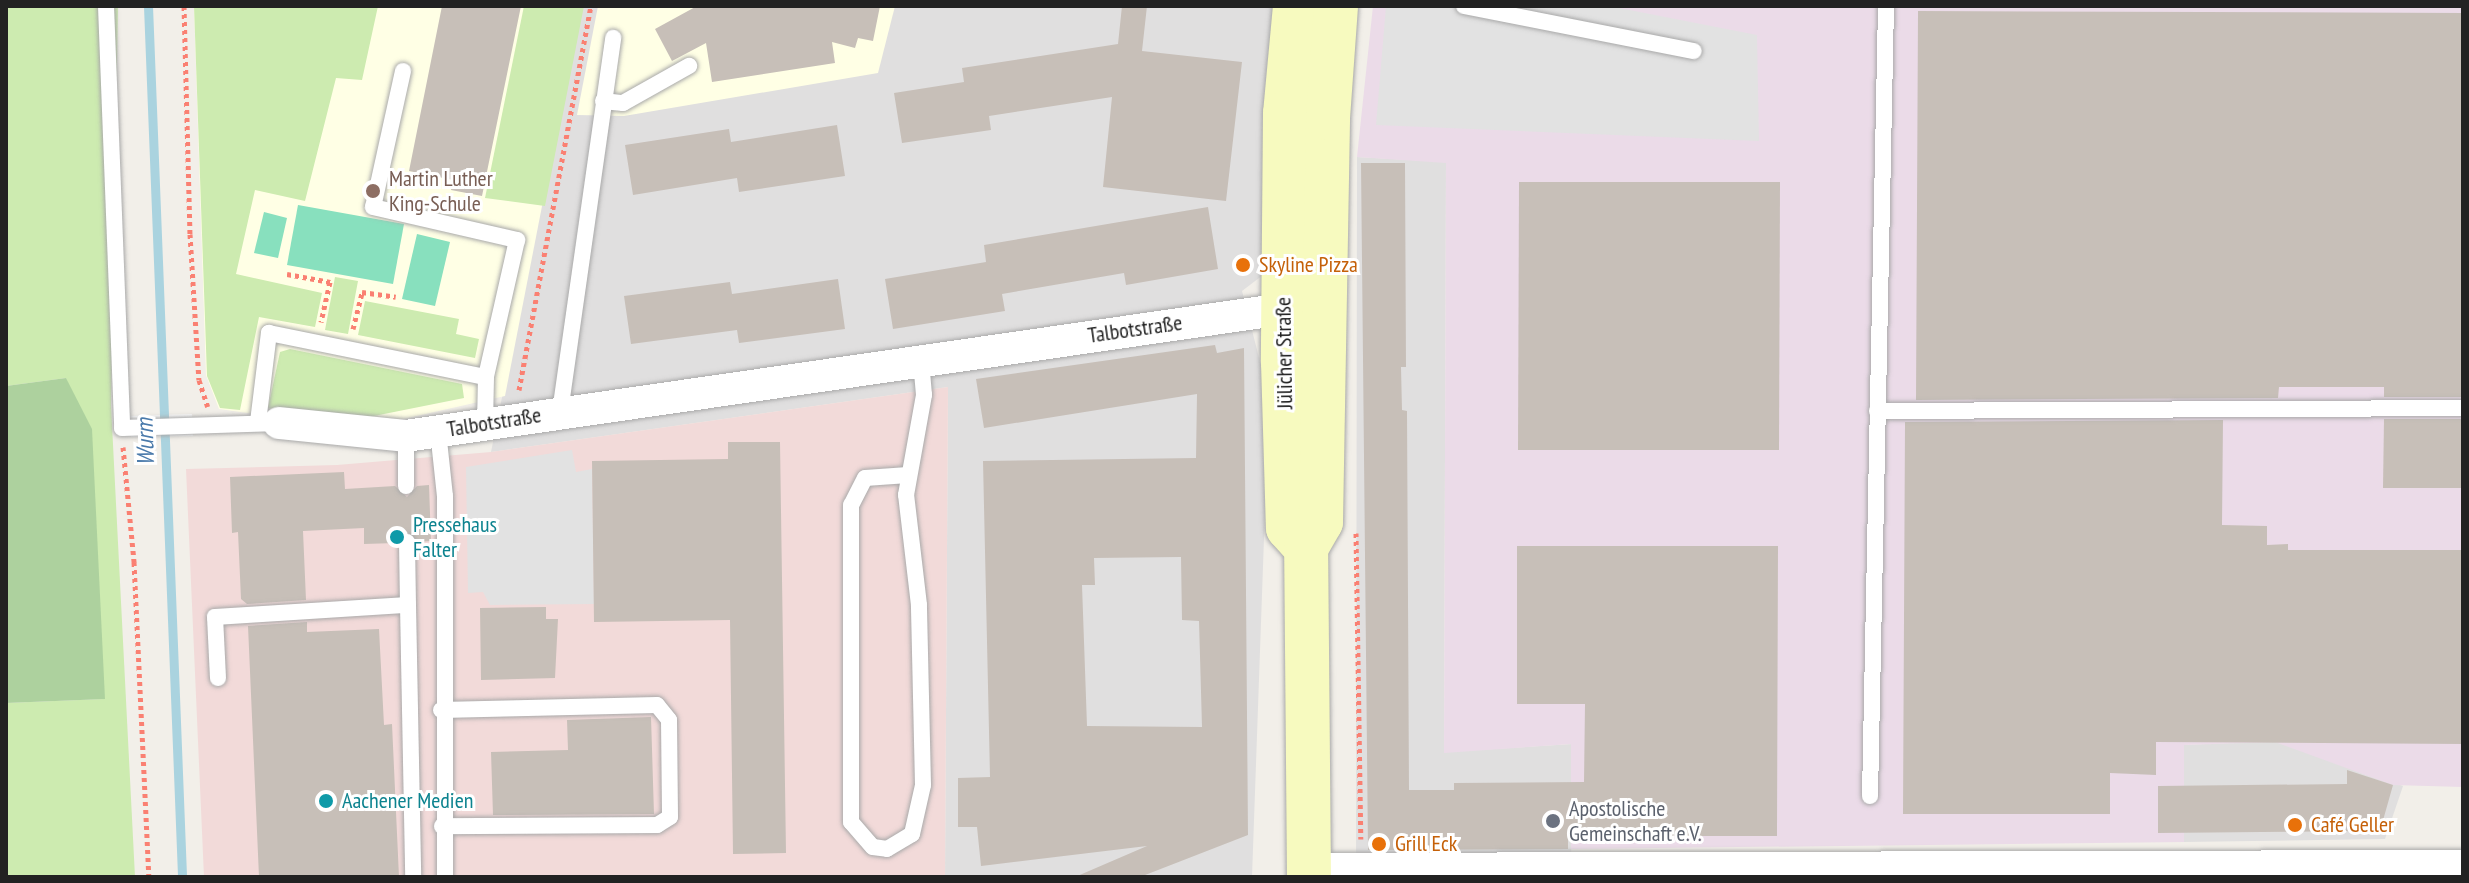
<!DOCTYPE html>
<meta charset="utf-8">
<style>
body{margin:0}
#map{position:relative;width:2469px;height:883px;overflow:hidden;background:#f2efe9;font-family:"PT Sans Narrow",sans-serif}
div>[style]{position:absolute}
.residential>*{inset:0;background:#e0dfdf}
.commercial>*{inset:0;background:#f2dad9}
.industrial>*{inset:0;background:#ebdbe8}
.education>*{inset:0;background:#ffffe5}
.grass>*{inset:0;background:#cdebb0}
.forest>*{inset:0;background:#add19e}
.pitch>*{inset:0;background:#88e0be}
.parking>*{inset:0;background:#e2e2e2}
.pier>*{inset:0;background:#fff}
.stream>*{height:9px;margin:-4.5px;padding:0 4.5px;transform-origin:4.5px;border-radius:4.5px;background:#aad3df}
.building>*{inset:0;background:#c7bfb8}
.path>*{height:5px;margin-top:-2.5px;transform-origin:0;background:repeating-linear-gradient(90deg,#fa8072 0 4px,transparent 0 8px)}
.roads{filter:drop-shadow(0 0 2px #a9a9a9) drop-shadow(0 0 2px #a9a9a9)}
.lane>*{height:16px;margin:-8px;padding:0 8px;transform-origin:8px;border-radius:8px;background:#fff}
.street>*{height:32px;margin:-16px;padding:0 16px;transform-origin:16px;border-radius:16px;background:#fff}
.secondary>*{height:44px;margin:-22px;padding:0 22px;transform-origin:22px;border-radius:22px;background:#f7fabf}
.dots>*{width:22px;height:22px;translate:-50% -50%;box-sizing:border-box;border:4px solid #fff;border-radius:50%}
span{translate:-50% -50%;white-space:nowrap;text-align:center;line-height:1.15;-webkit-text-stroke:6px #fff;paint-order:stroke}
.education-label{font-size:22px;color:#785e54}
.left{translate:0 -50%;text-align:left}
.food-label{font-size:22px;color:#c56008}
.street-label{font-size:22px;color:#222}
.culture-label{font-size:22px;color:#0d838f}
.worship-label{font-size:22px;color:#5b616d}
.water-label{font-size:24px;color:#4a7aab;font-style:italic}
.frame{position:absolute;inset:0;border:8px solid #222;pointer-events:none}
</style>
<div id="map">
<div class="residential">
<div style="clip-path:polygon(581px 6px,1279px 6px,1263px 275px,1242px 291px,1269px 397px,1252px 877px,945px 877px,948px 387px,491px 452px)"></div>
<div style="clip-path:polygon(1357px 157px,1446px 162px,1444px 752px,1572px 744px,1571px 877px,1356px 877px)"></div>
<div style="clip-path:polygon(2274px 741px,2403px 786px,2385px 839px,2184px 842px,2183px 745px)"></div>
</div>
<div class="commercial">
<div style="clip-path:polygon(948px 387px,945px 877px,204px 877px,186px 469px,337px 465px,491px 452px)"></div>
</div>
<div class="industrial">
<div style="clip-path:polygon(1373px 6px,2463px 6px,2463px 787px,2393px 785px,2275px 742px,2184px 745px,2184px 842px,1571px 849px,1571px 744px,1444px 753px,1446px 163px,1357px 157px)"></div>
</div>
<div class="education">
<div style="clip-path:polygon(194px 6px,581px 6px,505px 396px,359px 429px,219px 409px,206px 375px)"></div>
<div style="clip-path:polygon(598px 6px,895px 6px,878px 73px,624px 116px,577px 115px)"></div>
</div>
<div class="grass">
<div style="clip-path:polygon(6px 6px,118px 6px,111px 405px,135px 877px,6px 877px,6px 703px,104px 699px,66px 378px,6px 386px)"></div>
<div style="clip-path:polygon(194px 6px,378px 6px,362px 80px,336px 78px,305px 201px,255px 190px,236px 274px,322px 293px,315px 327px,259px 317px,240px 410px,220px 408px,207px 376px)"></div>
<div style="clip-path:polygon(524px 6px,584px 6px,545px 206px,485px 198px)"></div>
<div style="clip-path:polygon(335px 277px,358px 281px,348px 334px,325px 330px)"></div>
<div style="clip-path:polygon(365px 301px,459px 319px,456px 334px,479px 339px,475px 358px,358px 335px)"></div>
<div style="clip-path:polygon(290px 349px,462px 384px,464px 398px,359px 419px,268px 408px,280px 352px)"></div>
</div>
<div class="forest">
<div style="clip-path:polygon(66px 378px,92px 429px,105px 699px,6px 703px,6px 386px)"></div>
</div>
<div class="pitch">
<div style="clip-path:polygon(298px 205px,404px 224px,393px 284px,287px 265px)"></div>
<div style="clip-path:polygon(264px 212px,287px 218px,278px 258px,254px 253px)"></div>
<div style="clip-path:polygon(417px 234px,450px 242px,435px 306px,402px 299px)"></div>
</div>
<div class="parking">
<div style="clip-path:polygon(1386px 6px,1609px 6px,1757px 35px,1759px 141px,1376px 125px)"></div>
<div style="clip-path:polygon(572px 450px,576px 472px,592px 469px,594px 604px,490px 605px,483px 592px,468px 593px,466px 467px)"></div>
</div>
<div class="pier">
<div style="clip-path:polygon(192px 414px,193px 436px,131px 437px,130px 416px)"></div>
</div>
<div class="stream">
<div style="left:148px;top:6px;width:872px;rotate:87.76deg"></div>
</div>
<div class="building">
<div style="clip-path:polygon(442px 6px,521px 6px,482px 196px,451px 190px,453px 180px,409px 171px)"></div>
<div style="clip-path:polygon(697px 6px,880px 6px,873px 41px,858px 38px,855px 48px,832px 42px,835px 63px,712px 82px,706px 43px,672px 61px,655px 29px)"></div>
<div style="clip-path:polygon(1122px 6px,1147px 6px,1142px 51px,1242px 62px,1226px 201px,1103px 187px,1112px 97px,989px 116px,991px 130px,902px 143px,894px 93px,964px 82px,962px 68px,1118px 44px)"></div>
<div style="clip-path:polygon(1918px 11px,2463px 13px,2463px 397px,2384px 397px,2384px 387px,2279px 387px,2278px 398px,1916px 400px)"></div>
<div style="clip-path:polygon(837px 125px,845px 176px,739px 192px,737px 178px,633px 195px,625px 145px,729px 129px,731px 142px)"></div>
<div style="clip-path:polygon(1361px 163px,1405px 163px,1406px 367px,1401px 367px,1402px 410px,1407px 411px,1409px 790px,1454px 790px,1454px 783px,1584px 782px,1585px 704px,1517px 704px,1517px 546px,1778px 546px,1777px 836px,1568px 836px,1568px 849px,1368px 850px)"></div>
<div style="clip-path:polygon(1519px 182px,1780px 182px,1779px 450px,1518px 450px)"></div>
<div style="clip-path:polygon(1208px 207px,1218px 269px,1126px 285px,1124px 273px,1002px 294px,1005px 311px,893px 329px,885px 279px,986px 262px,984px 245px)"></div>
<div style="clip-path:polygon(838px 279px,845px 329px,739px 343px,737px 330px,631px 344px,624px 296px,730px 282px,732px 294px)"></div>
<div style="clip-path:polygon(evenodd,1215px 345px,1217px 353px,1244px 348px,1248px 835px,1140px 877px,1075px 877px,1147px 846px,981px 866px,977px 827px,958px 827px,958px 778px,990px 777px,983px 461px,1196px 458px,1197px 394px,984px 428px,976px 379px,1215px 345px,1181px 557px,1182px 620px,1199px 621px,1202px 727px,1087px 726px,1082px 585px,1095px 585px,1094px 558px,1181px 557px)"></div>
<div style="clip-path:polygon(2384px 419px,2463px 419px,2463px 488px,2383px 488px)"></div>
<div style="clip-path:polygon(2223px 420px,2222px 525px,2267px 526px,2267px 545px,2288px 544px,2288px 550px,2463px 550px,2463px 744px,2156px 742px,2156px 775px,2110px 773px,2110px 814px,1903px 814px,1905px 422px)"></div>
<div style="clip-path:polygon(728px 442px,780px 442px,786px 853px,733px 854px,730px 620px,594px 622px,592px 461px,728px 459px)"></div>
<div style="clip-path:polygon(344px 472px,345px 489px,395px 486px,407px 497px,417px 486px,429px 485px,431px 541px,418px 542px,406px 531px,396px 543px,364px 544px,364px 528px,303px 531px,306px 600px,247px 604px,241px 599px,238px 532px,232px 533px,230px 477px)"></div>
<div style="clip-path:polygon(546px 607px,546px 619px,558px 619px,555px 678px,481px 680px,480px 608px)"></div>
<div style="clip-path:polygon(307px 622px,307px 632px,379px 629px,384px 725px,392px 724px,399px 877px,259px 877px,248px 626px)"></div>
<div style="clip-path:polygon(651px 717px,654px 814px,493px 815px,491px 752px,568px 750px,567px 720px)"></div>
<div style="clip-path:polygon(2347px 770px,2393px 785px,2380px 831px,2158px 833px,2158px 786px,2347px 784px)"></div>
</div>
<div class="path">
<div style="left:184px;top:6px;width:228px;rotate:88.5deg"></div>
<div style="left:190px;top:234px;width:146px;rotate:86.5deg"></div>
<div style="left:199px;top:380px;width:28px;rotate:72deg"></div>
<div style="left:287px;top:274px;width:44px;rotate:10.5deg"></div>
<div style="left:330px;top:282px;width:41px;rotate:102.7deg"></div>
<div style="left:353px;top:329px;width:38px;rotate:-76deg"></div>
<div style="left:362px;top:292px;width:34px;rotate:8deg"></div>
<div style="left:519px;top:390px;width:391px;rotate:-79.4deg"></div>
<div style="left:123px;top:447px;width:116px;rotate:84.5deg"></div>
<div style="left:134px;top:562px;width:315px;rotate:87.3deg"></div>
<div style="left:1356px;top:533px;width:306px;rotate:89.1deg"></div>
</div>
<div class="roads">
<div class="lane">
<div style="left:106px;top:6px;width:422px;rotate:87.8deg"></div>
<div style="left:122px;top:428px;width:157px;rotate:-1.8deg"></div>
<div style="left:1464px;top:6px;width:234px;rotate:11.1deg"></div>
<div style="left:403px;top:71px;width:139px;rotate:102.4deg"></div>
<div style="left:373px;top:207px;width:148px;rotate:12.9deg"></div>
<div style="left:517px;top:240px;width:140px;rotate:102.8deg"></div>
<div style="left:486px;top:377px;width:47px;rotate:91.2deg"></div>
<div style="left:603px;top:101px;width:20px;rotate:6deg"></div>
<div style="left:623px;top:103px;width:76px;rotate:-29.3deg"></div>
<div style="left:1877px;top:411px;width:586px;rotate:-0.29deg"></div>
<div style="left:560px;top:412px;width:378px;rotate:-81.9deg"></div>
<div style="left:258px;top:422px;width:90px;rotate:-83deg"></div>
<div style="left:269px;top:333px;width:221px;rotate:11.5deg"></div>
<div style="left:438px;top:431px;width:65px;rotate:83.9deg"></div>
<div style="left:445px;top:496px;width:381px;rotate:90deg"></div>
<div style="left:406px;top:436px;width:50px;rotate:90deg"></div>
<div style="left:908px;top:475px;width:43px;rotate:176deg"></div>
<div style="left:865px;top:478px;width:30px;rotate:117deg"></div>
<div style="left:851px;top:505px;width:317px;rotate:90deg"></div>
<div style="left:851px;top:822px;width:33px;rotate:49deg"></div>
<div style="left:873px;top:847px;width:14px;rotate:8deg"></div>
<div style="left:887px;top:849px;width:29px;rotate:-31deg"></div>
<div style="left:912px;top:834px;width:50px;rotate:-77.3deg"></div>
<div style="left:923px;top:785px;width:180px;rotate:-91.3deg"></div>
<div style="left:919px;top:605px;width:111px;rotate:-96.7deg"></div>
<div style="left:906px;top:495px;width:102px;rotate:-79.8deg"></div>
<div style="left:924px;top:395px;width:37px;rotate:-95deg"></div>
<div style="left:407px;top:542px;width:63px;rotate:89.1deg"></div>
<div style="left:218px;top:678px;width:61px;rotate:-92.8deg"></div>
<div style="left:215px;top:617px;width:193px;rotate:-3.6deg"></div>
<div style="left:408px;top:605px;width:272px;rotate:88.9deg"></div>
<div style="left:441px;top:710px;width:216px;rotate:-1.3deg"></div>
<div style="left:657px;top:705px;width:19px;rotate:51deg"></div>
<div style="left:669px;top:720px;width:97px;rotate:89.4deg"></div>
<div style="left:670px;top:817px;width:15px;rotate:148deg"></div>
<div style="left:657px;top:825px;width:215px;rotate:179.7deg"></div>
<div style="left:1870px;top:796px;width:790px;rotate:-88.84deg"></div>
</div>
<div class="street">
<div style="left:279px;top:423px;width:128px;rotate:5.8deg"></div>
<div style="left:406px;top:436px;width:886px;rotate:-8.24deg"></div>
<div style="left:1309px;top:869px;width:1154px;rotate:-0.15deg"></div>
</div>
<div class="secondary">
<div style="left:1295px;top:6px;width:107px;rotate:95.3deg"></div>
<div style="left:1285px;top:113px;width:249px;rotate:90.5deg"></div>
<div style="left:1283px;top:362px;width:166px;rotate:88.3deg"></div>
<div style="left:1288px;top:528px;width:27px;rotate:48deg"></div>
<div style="left:1309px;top:877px;width:329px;rotate:-90.5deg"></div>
<div style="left:1306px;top:548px;width:30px;rotate:-60deg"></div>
<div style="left:1321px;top:522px;width:404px;rotate:-89deg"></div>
<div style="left:1328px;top:118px;width:112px;rotate:-85.9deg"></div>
</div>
</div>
<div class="dots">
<div style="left:373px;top:191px;background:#8d6e63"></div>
<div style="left:1243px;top:265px;background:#e8710a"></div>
<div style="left:397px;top:537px;background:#0f9aa8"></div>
<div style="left:326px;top:801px;background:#0f9aa8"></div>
<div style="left:1553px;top:821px;background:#6b7280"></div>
<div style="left:2295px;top:825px;background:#e8710a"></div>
<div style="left:1379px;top:844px;background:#e8710a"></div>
</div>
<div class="education-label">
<span class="left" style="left:389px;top:191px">Martin Luther<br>King-Schule</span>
</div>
<div class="food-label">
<span class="left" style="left:1259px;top:265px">Skyline Pizza</span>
<span class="left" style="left:2311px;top:825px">Café Geller</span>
<span class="left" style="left:1395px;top:844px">Grill Eck</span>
</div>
<div class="street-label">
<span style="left:1135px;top:329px;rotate:-8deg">Talbotstraße</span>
<span style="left:1284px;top:353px;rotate:-91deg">Jülicher Straße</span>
<span style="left:494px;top:422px;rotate:-9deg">Talbotstraße</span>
</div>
<div class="culture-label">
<span class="left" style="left:413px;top:537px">Pressehaus<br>Falter</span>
<span class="left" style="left:342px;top:801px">Aachener Medien</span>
</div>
<div class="worship-label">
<span class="left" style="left:1569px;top:821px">Apostolische<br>Gemeinschaft e.V.</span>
</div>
<div class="water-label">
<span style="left:145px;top:442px;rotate:-92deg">Wurm</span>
</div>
<div class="frame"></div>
</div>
